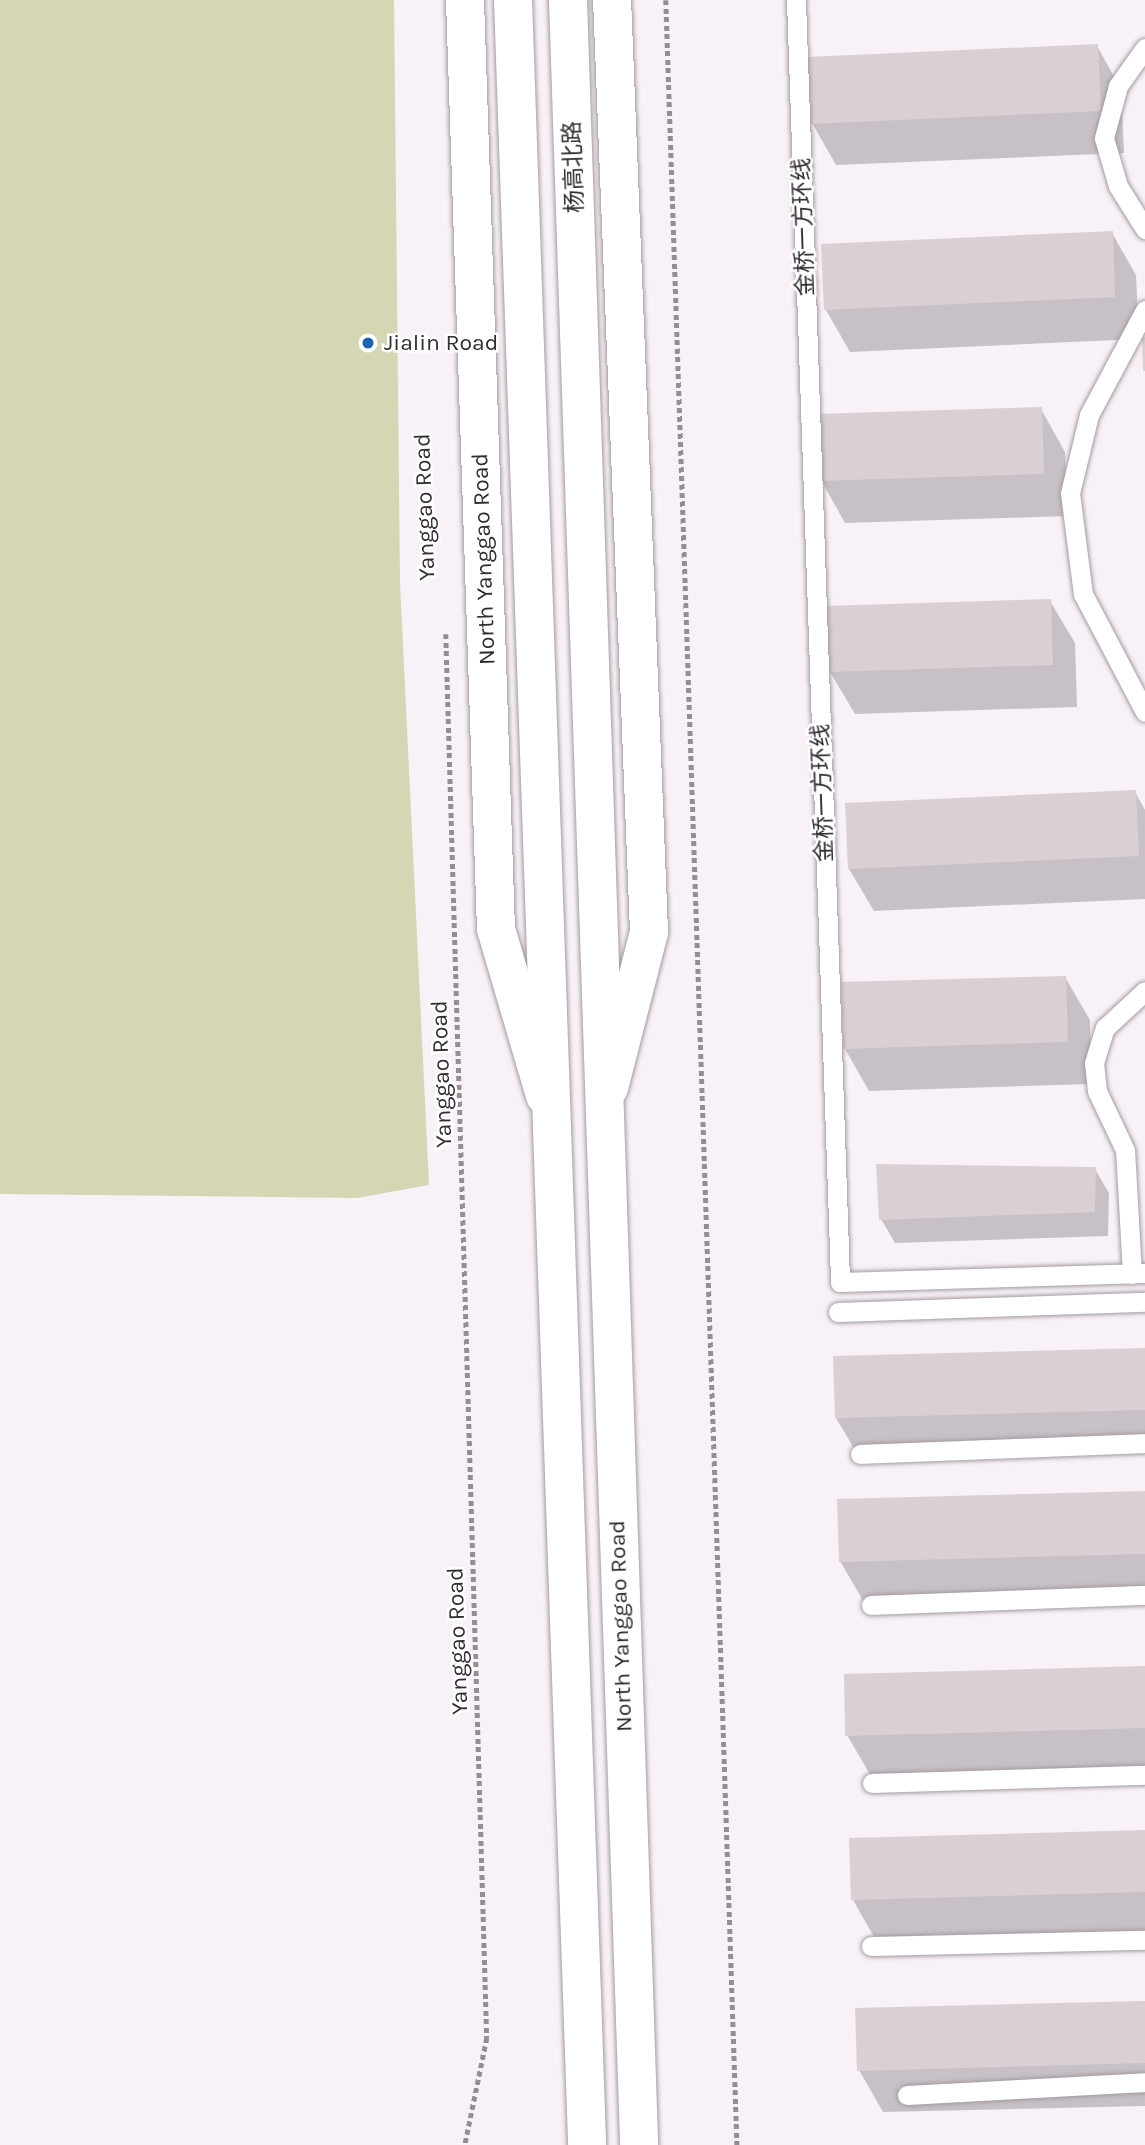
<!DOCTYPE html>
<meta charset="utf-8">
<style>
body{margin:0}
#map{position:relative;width:1145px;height:2145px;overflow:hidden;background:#f9f1f8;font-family:Karla,"Noto Sans SC",sans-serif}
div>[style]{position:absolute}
.green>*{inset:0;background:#d4d6b4}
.shadow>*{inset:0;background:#0003}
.building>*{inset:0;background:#dacfd3}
.path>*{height:4.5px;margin-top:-2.25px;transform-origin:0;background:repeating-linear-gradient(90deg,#938e93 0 5px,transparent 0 8.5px)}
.roads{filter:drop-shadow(0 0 2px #a39ba2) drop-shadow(0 0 2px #a39ba2)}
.service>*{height:19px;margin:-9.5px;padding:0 9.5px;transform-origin:9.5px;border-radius:9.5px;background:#fff}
.primary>*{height:38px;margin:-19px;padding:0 19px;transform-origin:19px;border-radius:19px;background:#fff}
.trunk>*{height:38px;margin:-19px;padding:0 19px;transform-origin:19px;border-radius:19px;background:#fff}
.dots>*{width:19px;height:19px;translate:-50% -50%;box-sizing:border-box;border:4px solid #fff;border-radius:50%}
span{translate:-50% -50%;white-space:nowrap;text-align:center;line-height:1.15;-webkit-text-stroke:5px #fff;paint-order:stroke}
.street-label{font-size:23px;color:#302d30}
.poi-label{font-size:23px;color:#302d30}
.left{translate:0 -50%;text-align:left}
</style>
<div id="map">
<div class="green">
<div style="clip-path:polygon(0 0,394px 0,400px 583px,429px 1185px,357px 1198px,0 1194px)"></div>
</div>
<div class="shadow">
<div style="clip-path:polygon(1097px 46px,1121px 89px,1124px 153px,836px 165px,812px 123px)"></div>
<div style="clip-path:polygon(1112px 233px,1136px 275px,1139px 339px,850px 352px,826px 310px)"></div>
<div style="clip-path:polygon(1041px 409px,1065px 452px,1068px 516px,845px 523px,821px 480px)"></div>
<div style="clip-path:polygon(1050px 601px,1075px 643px,1077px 707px,855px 714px,830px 672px)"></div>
<div style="clip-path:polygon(1135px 792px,1145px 810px,1145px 899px,874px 911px,849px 869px)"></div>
<div style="clip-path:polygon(1065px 977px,1090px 1020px,1091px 1084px,869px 1091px,845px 1049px)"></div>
<div style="clip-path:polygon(1095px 1169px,1109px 1193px,1108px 1236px,895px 1243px,881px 1219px)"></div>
<div style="clip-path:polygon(1145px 1350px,1145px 1453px,861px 1460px,836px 1418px)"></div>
<div style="clip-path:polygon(1145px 1493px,1145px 1596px,865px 1604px,840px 1561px)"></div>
<div style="clip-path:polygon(1145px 1668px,1145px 1771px,872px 1778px,847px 1735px)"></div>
<div style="clip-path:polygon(1145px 1831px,1145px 1935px,877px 1942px,853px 1900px)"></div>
<div style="clip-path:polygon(1145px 2002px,1145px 2106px,883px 2112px,859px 2070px)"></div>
</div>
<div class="building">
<div style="clip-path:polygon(1098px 44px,1101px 111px,810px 124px,807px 57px)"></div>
<div style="clip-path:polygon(1113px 231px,1115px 297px,824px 310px,821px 244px)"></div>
<div style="clip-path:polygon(1145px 337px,1145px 371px,1143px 371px,1142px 338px)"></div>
<div style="clip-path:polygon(1042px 407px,1044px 474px,819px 481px,817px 414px)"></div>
<div style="clip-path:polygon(1051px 599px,1053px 665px,829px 672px,826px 606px)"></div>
<div style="clip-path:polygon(1136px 790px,1139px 856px,848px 869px,845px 803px)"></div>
<div style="clip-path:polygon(1066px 976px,1068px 1042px,843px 1049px,841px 982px)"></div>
<div style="clip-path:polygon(876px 1164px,1096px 1167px,1095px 1212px,879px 1220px)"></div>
<div style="clip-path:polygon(1145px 1348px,1145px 1410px,835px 1418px,833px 1356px)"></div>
<div style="clip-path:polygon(1145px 1491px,1145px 1554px,839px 1562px,837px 1499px)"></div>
<div style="clip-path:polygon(1145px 1666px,1145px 1728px,845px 1736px,844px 1674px)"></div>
<div style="clip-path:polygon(1145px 1830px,1145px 1892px,851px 1900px,849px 1838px)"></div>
<div style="clip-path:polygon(1145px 2001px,1145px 2063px,857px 2071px,855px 2008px)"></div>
</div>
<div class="path">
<div style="left:666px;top:0;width:2146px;rotate:88.1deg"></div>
<div style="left:446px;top:634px;width:1405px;rotate:88.33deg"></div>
<div style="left:487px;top:2038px;width:109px;rotate:101.6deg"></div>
</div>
<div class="roads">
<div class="service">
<div style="left:796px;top:0;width:1283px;rotate:88.03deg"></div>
<div style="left:840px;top:1282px;width:305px;rotate:-1.7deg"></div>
<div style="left:1145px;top:48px;width:47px;rotate:125.4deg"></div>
<div style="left:1118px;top:86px;width:54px;rotate:105.1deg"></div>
<div style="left:1104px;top:138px;width:50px;rotate:73.7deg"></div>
<div style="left:1118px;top:186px;width:51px;rotate:57.9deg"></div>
<div style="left:1145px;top:310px;width:119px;rotate:118.1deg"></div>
<div style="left:1089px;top:415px;width:80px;rotate:103.7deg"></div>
<div style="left:1070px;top:493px;width:102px;rotate:82.7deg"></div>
<div style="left:1083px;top:594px;width:133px;rotate:62.3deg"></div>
<div style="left:1132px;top:1274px;width:124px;rotate:-93.2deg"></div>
<div style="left:1125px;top:1150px;width:65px;rotate:-115.4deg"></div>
<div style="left:1097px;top:1091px;width:28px;rotate:-96deg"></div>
<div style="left:1094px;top:1063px;width:37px;rotate:-73deg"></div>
<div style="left:1105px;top:1028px;width:54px;rotate:-42.8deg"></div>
<div style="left:838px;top:1312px;width:307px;rotate:-1.9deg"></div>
<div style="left:860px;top:1454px;width:285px;rotate:-2.2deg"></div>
<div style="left:871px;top:1605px;width:274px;rotate:-2.1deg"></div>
<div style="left:872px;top:1783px;width:273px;rotate:-1.7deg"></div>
<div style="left:871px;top:1946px;width:274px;rotate:-1.3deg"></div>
<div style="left:907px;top:2095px;width:238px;rotate:-3.1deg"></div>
</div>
<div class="primary">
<div style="left:465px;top:0;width:930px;rotate:88.09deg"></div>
<div style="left:496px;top:929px;width:174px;rotate:73.6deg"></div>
<div style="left:609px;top:1088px;width:161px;rotate:-75.6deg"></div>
<div style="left:649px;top:932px;width:933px;rotate:-92.27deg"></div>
</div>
<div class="trunk">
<div style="left:513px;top:0;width:2146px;rotate:88.02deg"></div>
<div style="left:568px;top:0;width:2146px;rotate:88.1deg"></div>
</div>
</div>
<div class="dots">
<div style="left:368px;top:343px;background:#1b63b3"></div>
</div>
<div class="street-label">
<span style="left:574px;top:167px;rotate:-92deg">杨高北路</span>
<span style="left:804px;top:227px;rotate:-92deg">金桥一方环线</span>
<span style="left:425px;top:507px;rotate:-92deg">Yanggao Road</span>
<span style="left:484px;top:559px;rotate:-92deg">North Yanggao Road</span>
<span style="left:823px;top:793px;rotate:-92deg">金桥一方环线</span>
<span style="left:442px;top:1074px;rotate:-92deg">Yanggao Road</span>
<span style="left:621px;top:1626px;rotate:-92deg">North Yanggao Road</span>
<span style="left:458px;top:1641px;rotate:-92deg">Yanggao Road</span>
</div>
<div class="poi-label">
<span class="left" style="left:384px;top:343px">Jialin Road</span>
</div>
</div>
